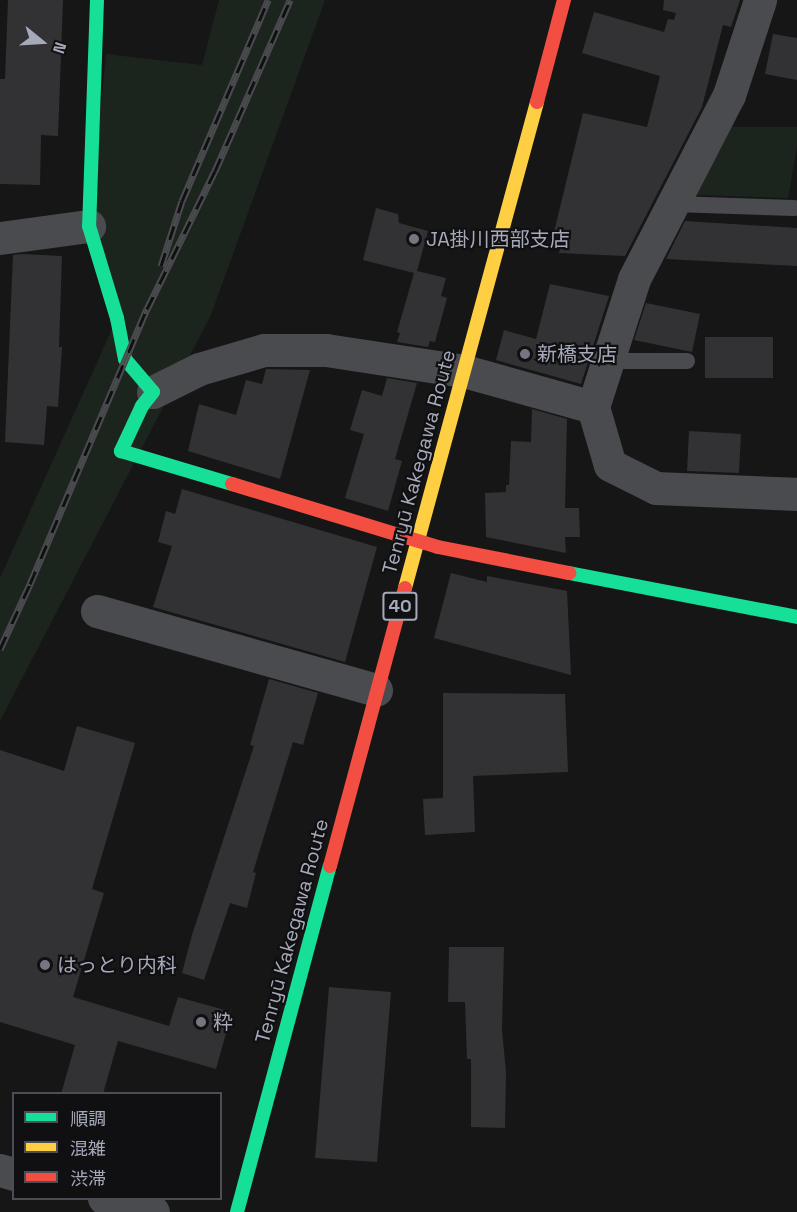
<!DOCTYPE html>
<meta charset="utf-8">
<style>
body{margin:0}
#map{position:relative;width:797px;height:1212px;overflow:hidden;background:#161616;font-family:"Space Grotesk","Noto Sans JP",sans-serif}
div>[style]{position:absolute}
.green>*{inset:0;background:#1c241e}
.building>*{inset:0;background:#323234}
.lane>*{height:16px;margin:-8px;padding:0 8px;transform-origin:8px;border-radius:8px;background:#4a4b4f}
.street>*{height:33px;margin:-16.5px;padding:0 16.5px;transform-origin:16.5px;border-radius:16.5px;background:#4a4b4f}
.fast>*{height:14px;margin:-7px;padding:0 7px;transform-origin:7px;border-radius:7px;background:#16e098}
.slow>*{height:14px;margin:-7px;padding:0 7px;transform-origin:7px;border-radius:7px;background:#ffcf43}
.jam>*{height:14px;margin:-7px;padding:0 7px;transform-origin:7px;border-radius:7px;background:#f24e42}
.rail>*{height:7px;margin-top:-3.5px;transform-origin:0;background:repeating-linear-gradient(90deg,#101012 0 14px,#4a4b4e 0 28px);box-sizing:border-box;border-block:2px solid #4a4b4e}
.dots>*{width:16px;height:16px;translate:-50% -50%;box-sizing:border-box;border:3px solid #101012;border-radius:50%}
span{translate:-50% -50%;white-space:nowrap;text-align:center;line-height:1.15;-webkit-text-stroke:4.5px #101012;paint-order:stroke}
.shield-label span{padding:2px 4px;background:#101012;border:2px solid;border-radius:4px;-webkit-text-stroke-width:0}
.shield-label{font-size:18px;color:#a6a9b9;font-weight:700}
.poi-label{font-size:20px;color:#a6a9b9}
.left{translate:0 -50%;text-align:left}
.street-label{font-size:20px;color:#a6a9b9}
.legend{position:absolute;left:12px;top:1092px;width:210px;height:108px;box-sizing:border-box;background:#101012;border:2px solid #4c4d55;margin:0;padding:8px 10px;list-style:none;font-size:18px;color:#a6a9b9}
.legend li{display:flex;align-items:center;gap:12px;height:30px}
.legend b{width:30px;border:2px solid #4c4d55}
.north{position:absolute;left:12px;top:12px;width:60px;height:60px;-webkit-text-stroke:4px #101012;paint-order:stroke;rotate:108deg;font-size:16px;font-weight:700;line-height:24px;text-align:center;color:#a6a9b9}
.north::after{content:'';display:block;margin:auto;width:21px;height:27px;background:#a6a9b9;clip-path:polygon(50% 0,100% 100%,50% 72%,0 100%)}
</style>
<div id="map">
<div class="green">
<div style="clip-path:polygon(219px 0,325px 0,211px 315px,0 721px,0 578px,117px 318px,89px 226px,106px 54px,202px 65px)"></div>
<div style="clip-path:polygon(725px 127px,797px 127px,797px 147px,788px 198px,693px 195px)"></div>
</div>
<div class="building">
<div style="clip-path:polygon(8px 0,63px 0,58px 136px,41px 135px,40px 185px,0 184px,0 79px,5px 79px)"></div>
<div style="clip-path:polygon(664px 0,740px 0,731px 27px,723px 25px,702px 107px,625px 256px,559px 253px,564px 234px,554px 232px,583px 113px,647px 127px,660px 76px,582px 53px,594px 12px,664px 32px,668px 19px,674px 20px,676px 13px,663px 10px)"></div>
<div style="clip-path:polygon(773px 34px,797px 38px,797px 80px,765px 74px)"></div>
<div style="clip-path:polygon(376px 208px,398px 214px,399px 223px,428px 231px,417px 271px,446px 278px,441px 296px,447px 298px,435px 342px,430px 341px,428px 347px,397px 342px,400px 333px,397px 332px,414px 273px,363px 260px)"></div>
<div style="clip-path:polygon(685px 221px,797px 228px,797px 266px,666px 259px)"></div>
<div style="clip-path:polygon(22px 254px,62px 256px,59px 347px,62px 347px,58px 407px,47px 406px,44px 445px,5px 442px,13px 255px)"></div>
<div style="clip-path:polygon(550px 284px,609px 296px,581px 384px,496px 360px,504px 330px,536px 339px)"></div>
<div style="clip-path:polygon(646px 303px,700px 314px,692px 352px,634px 340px)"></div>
<div style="clip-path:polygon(705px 337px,773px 337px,773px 378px,705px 378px)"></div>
<div style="clip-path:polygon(266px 369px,310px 370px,280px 479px,188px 451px,199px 404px,236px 415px,246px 380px,262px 384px)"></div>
<div style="clip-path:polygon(387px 378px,417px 383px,395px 459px,402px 461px,388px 511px,345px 498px,364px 434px,350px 430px,362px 390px,382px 396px)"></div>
<div style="clip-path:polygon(532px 409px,567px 419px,565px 508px,579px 508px,580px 537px,565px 537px,566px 553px,486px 537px,485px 493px,506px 492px,506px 485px,509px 485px,511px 441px,531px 442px)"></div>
<div style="clip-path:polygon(689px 431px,741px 434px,739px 473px,687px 471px)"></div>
<div style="clip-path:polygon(182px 489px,377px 547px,345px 662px,153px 607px,172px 546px,158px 542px,166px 511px,175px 514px)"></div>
<div style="clip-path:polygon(451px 573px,487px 582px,487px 576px,567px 591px,571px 675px,434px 638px)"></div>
<div style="clip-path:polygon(269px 679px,318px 693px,303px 745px,293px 742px,253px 872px,256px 873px,247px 908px,230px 903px,204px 980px,182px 973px,192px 935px,254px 746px,250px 745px)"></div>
<div style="clip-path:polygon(443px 693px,565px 694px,568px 772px,473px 776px,475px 832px,425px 835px,423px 799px,443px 798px)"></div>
<div style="clip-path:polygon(77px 726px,135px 743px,92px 889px,104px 893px,73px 997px,169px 1026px,178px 997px,232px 1012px,216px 1069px,118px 1041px,103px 1094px,61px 1094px,75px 1045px,0 1022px,0 750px,64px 771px)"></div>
<div style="clip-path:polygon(449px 947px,504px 947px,502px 1030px,506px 1072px,505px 1128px,471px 1127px,471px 1059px,467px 1059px,465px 1002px,448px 1002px)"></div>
<div style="clip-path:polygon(329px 987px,391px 992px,377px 1162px,315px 1158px)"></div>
</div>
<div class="lane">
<div style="left:673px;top:204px;width:121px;rotate:1.9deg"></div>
<div style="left:608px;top:361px;width:79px"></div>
</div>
<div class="street">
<div style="left:0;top:238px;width:90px;rotate:-7.7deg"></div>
<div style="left:153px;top:392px;width:51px;rotate:-26.6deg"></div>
<div style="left:199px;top:369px;width:68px;rotate:-16.3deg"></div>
<div style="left:264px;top:350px;width:62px"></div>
<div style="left:326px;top:350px;width:140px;rotate:8.7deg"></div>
<div style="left:464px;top:371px;width:134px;rotate:15.6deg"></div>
<div style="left:593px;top:407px;width:134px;rotate:-72.2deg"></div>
<div style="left:634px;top:279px;width:207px;rotate:-62.7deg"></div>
<div style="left:729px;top:95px;width:100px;rotate:-71.9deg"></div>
<div style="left:593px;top:407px;width:60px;rotate:73.7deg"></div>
<div style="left:610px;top:465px;width:51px;rotate:26.6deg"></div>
<div style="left:656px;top:488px;width:141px;rotate:2.4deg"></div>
<div style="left:97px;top:611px;width:290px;rotate:15.8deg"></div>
<div style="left:0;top:1170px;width:15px;rotate:16deg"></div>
<div style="left:104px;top:1198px;width:51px;rotate:15.9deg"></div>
</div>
<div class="fast">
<div style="left:97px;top:0;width:226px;rotate:92deg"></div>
<div style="left:89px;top:226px;width:96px;rotate:73.1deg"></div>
<div style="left:117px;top:318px;width:42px;rotate:79deg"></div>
<div style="left:125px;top:359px;width:43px;rotate:49.7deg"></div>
<div style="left:153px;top:392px;width:18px;rotate:128deg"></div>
<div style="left:142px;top:406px;width:50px;rotate:115deg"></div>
<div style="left:121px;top:451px;width:116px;rotate:16.6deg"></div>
<div style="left:569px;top:573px;width:232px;rotate:10.9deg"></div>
<div style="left:237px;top:1212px;width:358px;rotate:-75deg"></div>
</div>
<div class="slow">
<div style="left:405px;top:588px;width:504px;rotate:-74.8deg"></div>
</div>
<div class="jam">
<div style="left:537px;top:102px;width:106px;rotate:-75.2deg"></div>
<div style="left:232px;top:484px;width:215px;rotate:17deg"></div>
<div style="left:438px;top:547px;width:134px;rotate:11.2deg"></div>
<div style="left:330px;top:866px;width:288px;rotate:-74.9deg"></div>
</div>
<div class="rail">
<div style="left:161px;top:266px;width:68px;rotate:-72.1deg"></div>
<div style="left:182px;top:201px;width:219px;rotate:-66.8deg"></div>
<div style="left:0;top:649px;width:72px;rotate:-65.2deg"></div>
<div style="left:30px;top:584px;width:299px;rotate:-67deg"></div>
<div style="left:147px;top:309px;width:154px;rotate:-63.8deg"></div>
<div style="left:215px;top:171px;width:187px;rotate:-66.3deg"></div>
</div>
<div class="dots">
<div style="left:414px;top:239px;background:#747680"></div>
<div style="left:525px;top:354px;background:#747680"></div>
<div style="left:45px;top:965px;background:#747680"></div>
<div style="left:201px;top:1022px;background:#747680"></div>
</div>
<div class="shield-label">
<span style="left:400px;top:606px">40</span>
</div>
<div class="poi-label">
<span class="left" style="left:426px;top:239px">JA掛川西部支店</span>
<span class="left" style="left:537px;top:354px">新橋支店</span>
<span class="left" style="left:57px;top:965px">はっとり内科</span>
<span class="left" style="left:213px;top:1022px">粋</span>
</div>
<div class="street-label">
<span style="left:419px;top:462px;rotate:-75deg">Tenryū Kakegawa Route</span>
<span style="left:292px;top:931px;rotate:-75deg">Tenryū Kakegawa Route</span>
</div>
<ul class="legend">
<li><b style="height:8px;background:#16e098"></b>順調</li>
<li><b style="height:8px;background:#ffcf43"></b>混雑</li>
<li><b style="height:8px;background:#f24e42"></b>渋滞</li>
</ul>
<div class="north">N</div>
</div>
